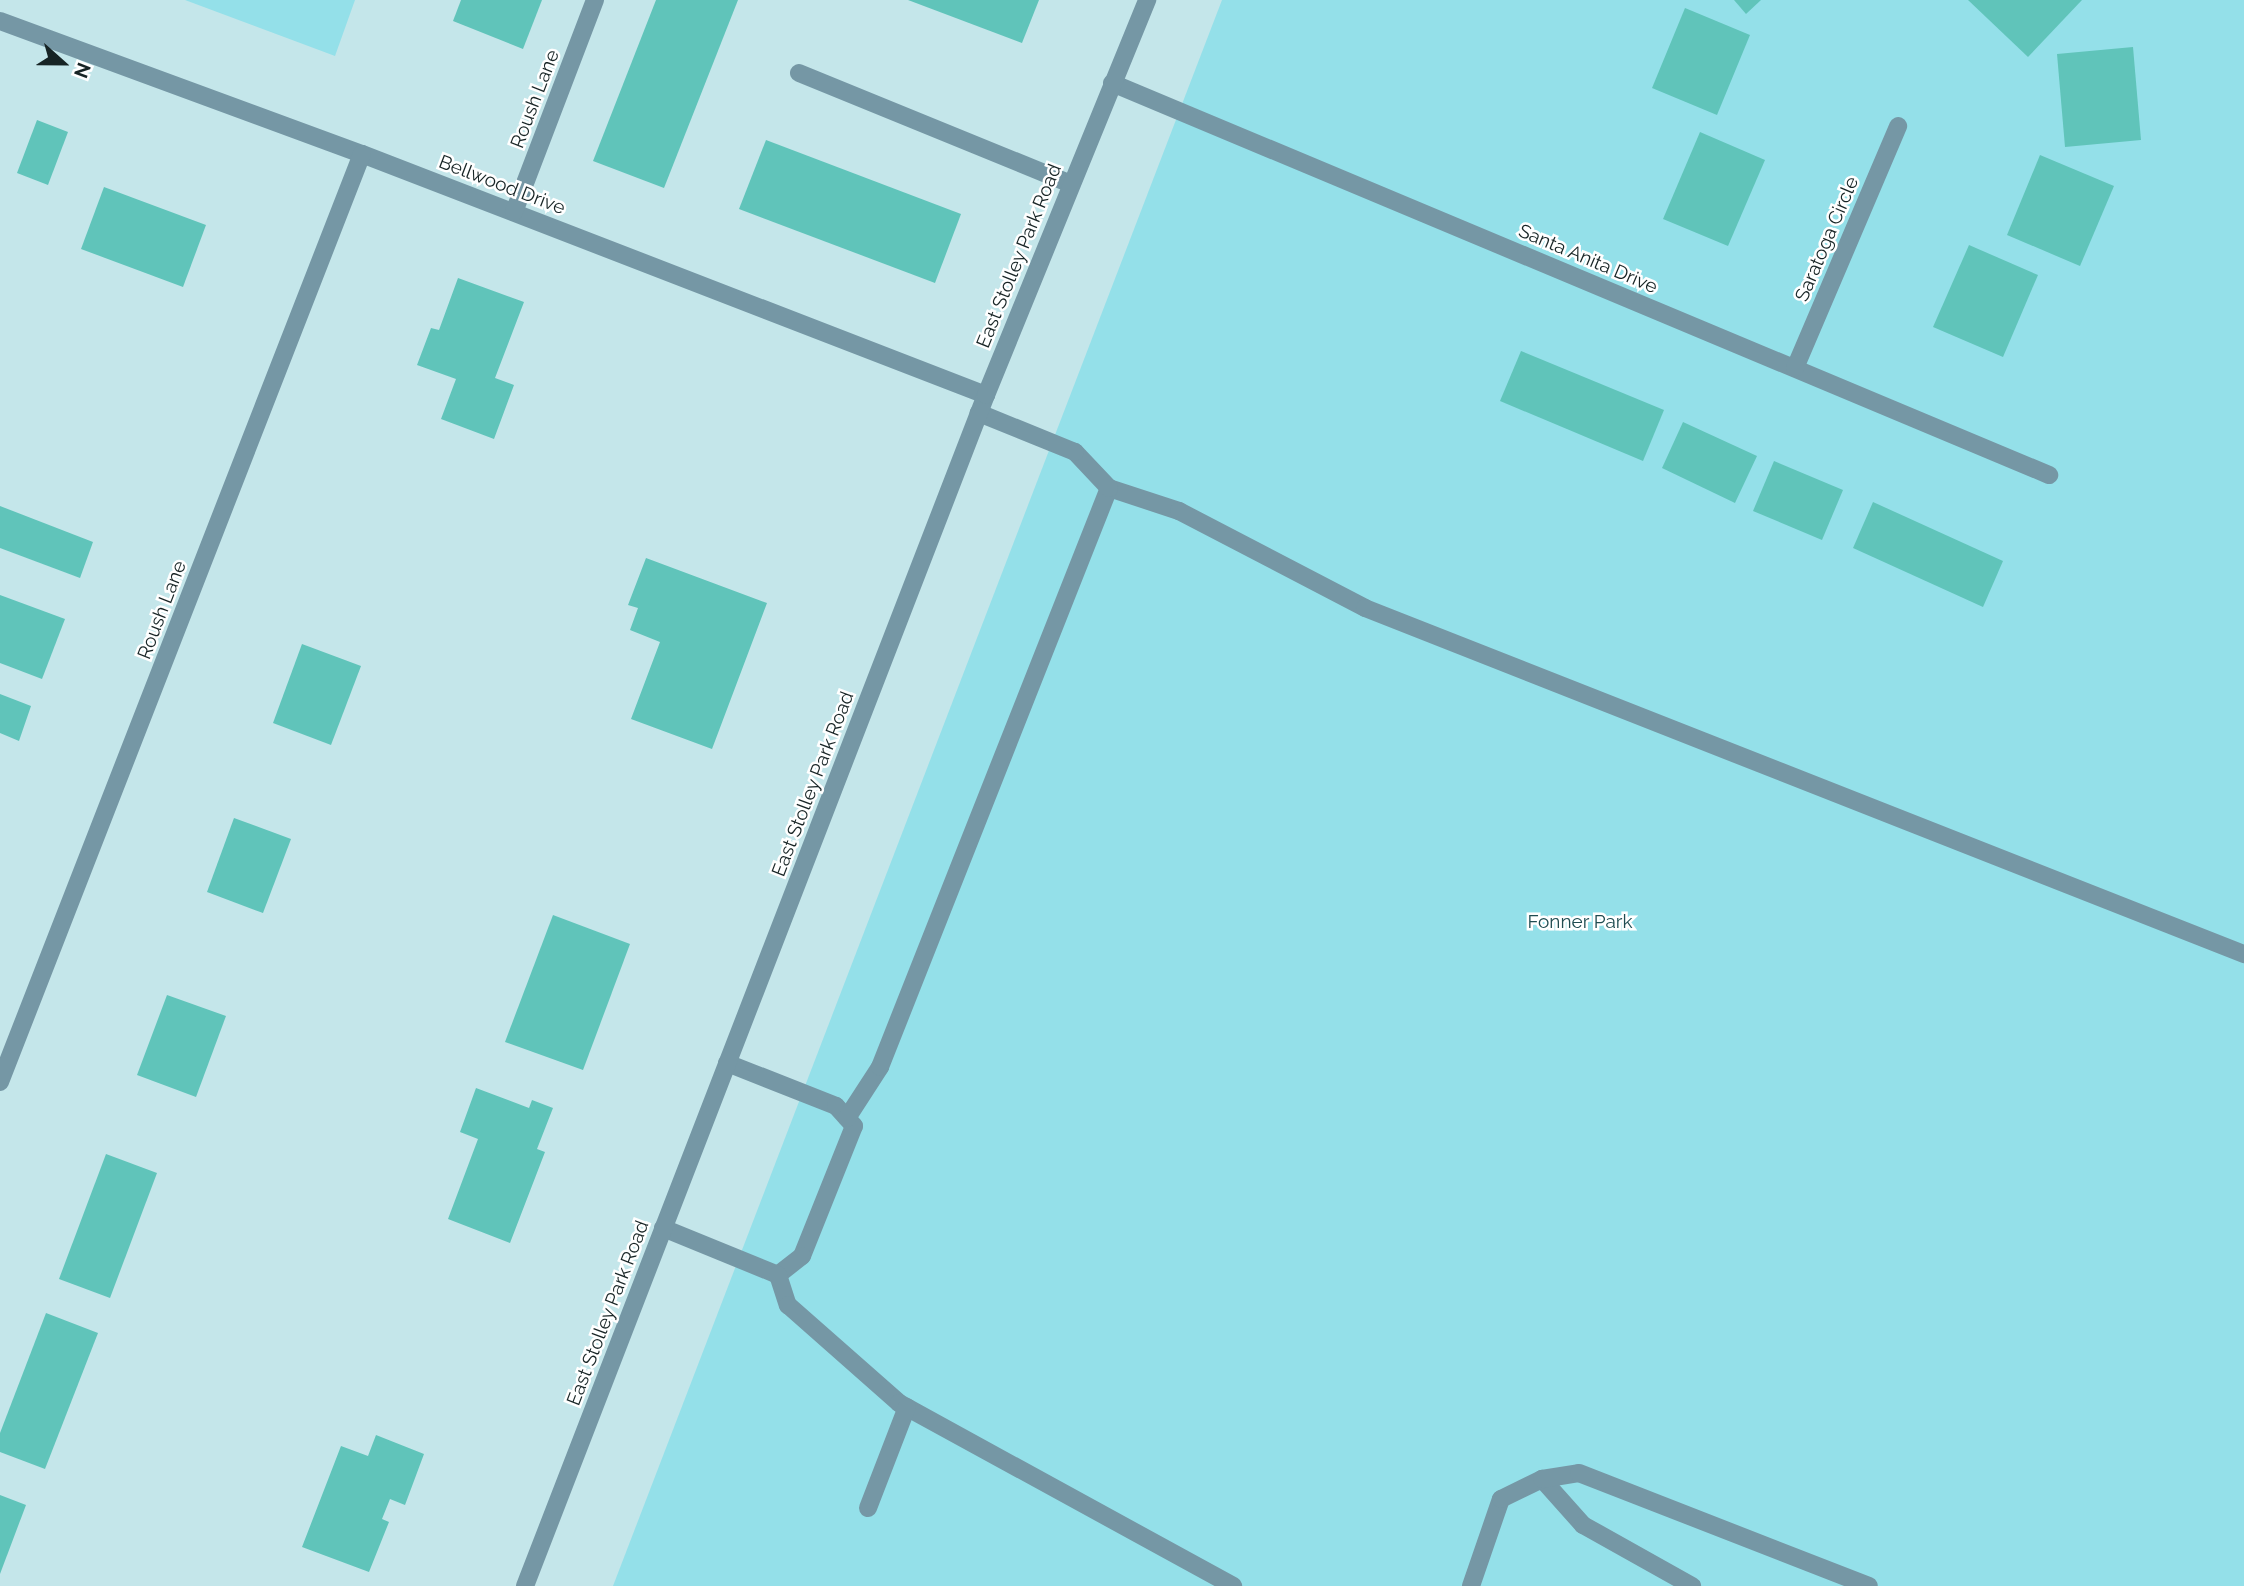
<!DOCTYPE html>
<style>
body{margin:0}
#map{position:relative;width:2244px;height:1586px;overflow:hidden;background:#c4e6ea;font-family:Raleway,sans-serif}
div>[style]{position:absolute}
.green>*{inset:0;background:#94e0e9}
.building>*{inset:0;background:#60c4ba}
.minor>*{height:18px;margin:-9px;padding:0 9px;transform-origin:9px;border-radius:9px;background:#7597a5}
span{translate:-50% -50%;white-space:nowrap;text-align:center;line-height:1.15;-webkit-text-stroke:5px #fff;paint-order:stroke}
.street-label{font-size:19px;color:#172425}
.park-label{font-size:19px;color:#1f4c51}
.north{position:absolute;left:28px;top:28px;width:70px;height:70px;-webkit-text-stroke:5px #fff;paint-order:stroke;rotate:111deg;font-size:19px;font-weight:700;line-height:28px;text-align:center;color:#172425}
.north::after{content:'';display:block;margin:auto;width:24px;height:32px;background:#172425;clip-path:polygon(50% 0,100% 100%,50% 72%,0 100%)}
</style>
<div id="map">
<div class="green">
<div style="clip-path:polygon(185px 0,355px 0,335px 56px)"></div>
<div style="clip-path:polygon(1222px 0,2244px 0,2244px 1586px,613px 1586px)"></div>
</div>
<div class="building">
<div style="clip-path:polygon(461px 0,542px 0,523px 49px,453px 21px)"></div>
<div style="clip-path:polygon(656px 0,738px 0,664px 188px,593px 161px)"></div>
<div style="clip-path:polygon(908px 0,1039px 0,1022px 43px)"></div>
<div style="clip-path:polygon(1734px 0,1761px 0,1746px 14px)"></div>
<div style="clip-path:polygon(1968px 0,2082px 0,2028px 57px)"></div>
<div style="clip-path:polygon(1685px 8px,1750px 35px,1717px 115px,1652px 88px)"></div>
<div style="clip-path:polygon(2133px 47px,2141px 140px,2065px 147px,2057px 54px)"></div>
<div style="clip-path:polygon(37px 120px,68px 132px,48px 185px,17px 173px)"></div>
<div style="clip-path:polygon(1700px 132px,1765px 160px,1728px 246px,1663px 219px)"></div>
<div style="clip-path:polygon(766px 140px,961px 214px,935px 283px,739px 209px)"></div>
<div style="clip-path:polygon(2040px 155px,2114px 186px,2080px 266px,2007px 235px)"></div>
<div style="clip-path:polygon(104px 187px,206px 225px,183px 287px,81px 249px)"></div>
<div style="clip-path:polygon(1969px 245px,2038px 275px,2003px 357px,1933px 327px)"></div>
<div style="clip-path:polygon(458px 278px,524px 302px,495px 378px,514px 385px,494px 439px,441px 419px,456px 379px,417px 365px,431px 328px,439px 330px)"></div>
<div style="clip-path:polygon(1521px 351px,1664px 410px,1643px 461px,1500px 401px)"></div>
<div style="clip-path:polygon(1683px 422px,1757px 456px,1735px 503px,1662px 468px)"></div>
<div style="clip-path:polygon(1774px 461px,1843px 490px,1822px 540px,1753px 511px)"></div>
<div style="clip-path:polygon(1873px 502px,2003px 561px,1983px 607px,1853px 548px)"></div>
<div style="clip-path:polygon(0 506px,93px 542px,80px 578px,0 548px)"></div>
<div style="clip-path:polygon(646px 558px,767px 603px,712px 749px,631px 719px,660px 642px,630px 630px,638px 608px,628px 605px)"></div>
<div style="clip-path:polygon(0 595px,65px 619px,42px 679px,0 663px)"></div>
<div style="clip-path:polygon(302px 644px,361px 666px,331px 745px,273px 723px)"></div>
<div style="clip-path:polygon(0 694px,31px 706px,19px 741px,0 733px)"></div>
<div style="clip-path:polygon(234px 818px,291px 839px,263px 913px,207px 892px)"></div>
<div style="clip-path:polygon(553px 915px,630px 944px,583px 1070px,505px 1042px)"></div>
<div style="clip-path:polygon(167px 995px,226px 1016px,196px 1097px,137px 1075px)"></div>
<div style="clip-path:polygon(476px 1088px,529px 1108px,532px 1100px,553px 1108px,537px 1149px,545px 1152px,510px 1243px,448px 1219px,478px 1139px,460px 1132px)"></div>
<div style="clip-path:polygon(106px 1154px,157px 1173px,110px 1298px,59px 1279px)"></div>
<div style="clip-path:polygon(46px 1313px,98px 1333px,45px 1469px,0 1452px,0 1433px)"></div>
<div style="clip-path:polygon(376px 1435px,424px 1454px,405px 1505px,390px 1499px,382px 1519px,389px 1522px,369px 1572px,302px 1547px,341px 1446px,368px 1456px)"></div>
<div style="clip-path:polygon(0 1495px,26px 1505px,0 1574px)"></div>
</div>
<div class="minor">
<div style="left:0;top:21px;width:386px;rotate:20.2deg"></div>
<div style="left:362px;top:154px;width:669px;rotate:21.12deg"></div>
<div style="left:799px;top:73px;width:294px;rotate:22.2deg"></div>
<div style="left:1112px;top:83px;width:1016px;rotate:22.7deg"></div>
<div style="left:514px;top:212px;width:227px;rotate:-69.1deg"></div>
<div style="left:1795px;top:368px;width:263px;rotate:-66.9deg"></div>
<div style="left:1109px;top:488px;width:74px;rotate:18.2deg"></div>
<div style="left:1179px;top:511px;width:210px;rotate:27.5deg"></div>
<div style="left:1365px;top:608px;width:945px;rotate:21.49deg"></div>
<div style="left:727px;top:1063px;width:117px;rotate:21.5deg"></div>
<div style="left:836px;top:1106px;width:27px;rotate:48deg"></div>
<div style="left:854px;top:1126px;width:140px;rotate:111.8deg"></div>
<div style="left:802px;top:1256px;width:31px;rotate:142deg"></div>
<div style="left:0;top:1082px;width:996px;rotate:-68.69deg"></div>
<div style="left:847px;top:1118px;width:61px;rotate:-57.1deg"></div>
<div style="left:880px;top:1067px;width:623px;rotate:-68.42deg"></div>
<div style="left:1109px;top:488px;width:50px;rotate:-133.4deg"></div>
<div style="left:1075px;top:452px;width:104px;rotate:-157.9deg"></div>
<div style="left:663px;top:1228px;width:124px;rotate:22.2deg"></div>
<div style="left:778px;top:1275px;width:32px;rotate:72deg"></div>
<div style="left:788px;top:1305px;width:148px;rotate:41.4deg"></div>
<div style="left:899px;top:1403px;width:381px;rotate:28.7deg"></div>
<div style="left:1542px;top:1479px;width:62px;rotate:48.3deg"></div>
<div style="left:1583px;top:1525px;width:125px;rotate:29.2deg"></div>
<div style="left:868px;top:1508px;width:108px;rotate:-68.9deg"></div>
<div style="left:525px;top:1586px;width:1277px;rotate:-68.84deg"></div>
<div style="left:986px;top:395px;width:427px;rotate:-67.8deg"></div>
<div style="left:1471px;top:1586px;width:92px;rotate:-71deg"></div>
<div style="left:1501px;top:1499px;width:46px;rotate:-26deg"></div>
<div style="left:1542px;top:1479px;width:37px;rotate:-9deg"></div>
<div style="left:1579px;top:1473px;width:311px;rotate:21.3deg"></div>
</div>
<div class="street-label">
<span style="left:535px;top:99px;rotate:-69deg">Roush Lane</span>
<span style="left:502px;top:185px;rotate:21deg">Bellwood Drive</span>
<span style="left:1827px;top:239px;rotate:-67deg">Saratoga Circle</span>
<span style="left:1019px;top:256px;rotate:-68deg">East Stolley Park Road</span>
<span style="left:1588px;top:259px;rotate:23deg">Santa Anita Drive</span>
<span style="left:162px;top:610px;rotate:-69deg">Roush Lane</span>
<span style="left:813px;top:784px;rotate:-69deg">East Stolley Park Road</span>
<span style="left:608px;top:1313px;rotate:-69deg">East Stolley Park Road</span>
</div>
<div class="park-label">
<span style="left:1580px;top:922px">Fonner Park</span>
</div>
<div class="north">N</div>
</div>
